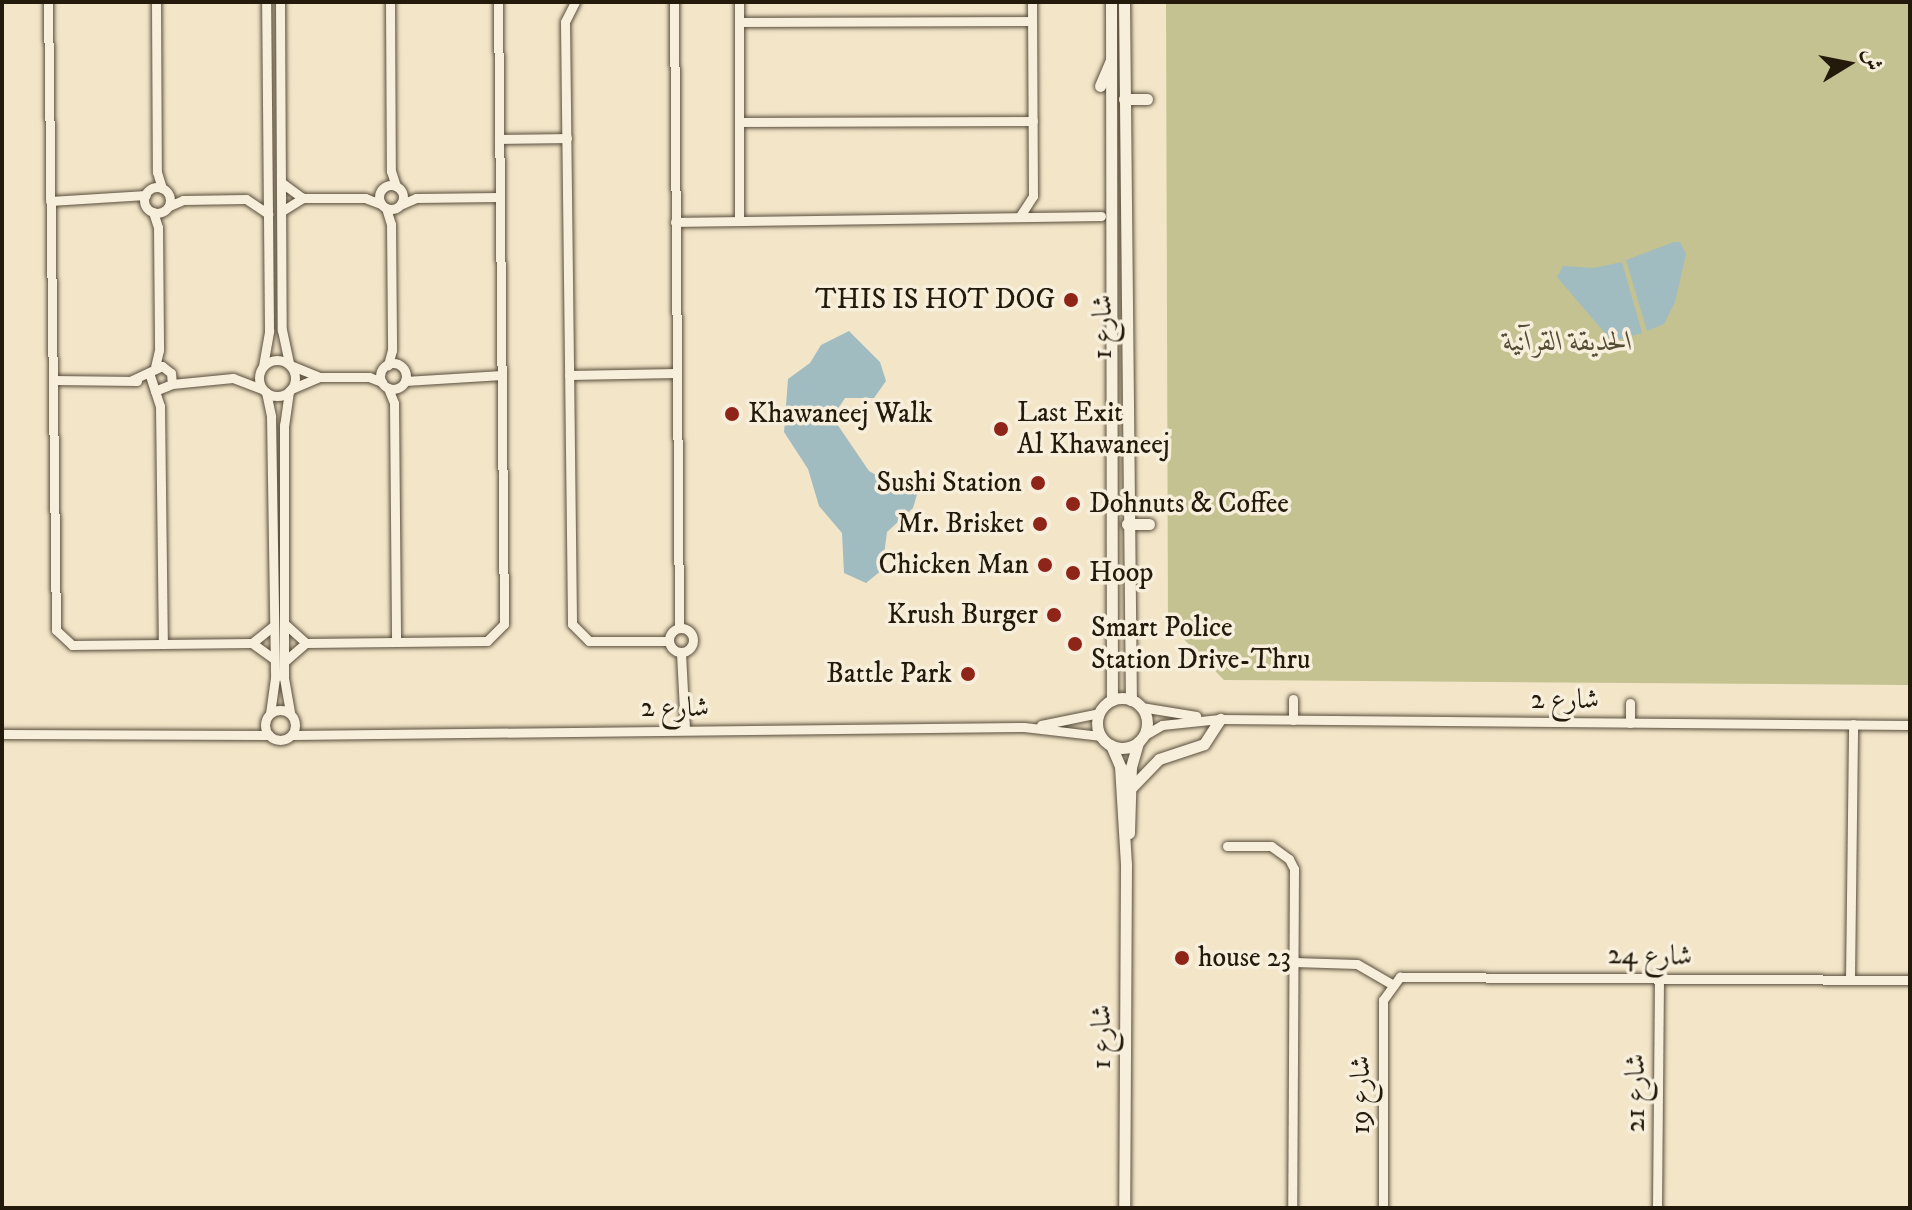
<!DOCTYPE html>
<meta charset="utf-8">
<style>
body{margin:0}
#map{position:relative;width:1912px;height:1210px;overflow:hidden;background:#f2e5c8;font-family:"IM FELL DW Pica",Amiri,serif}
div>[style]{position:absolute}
.green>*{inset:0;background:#c3c290}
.water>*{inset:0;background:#a0bcc1}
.roads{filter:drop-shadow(0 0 2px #584d3b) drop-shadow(0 0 2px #584d3b)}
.minor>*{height:9px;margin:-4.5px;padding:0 4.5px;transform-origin:4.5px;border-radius:4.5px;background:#f7eedb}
.minor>.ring{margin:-4.5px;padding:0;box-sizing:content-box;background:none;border:9px solid #f7eedb;border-radius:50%}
.tertiary>*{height:11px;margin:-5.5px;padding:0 5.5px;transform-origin:5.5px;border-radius:5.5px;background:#f7eedb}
.tertiary>.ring{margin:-5.5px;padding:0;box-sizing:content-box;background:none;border:11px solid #f7eedb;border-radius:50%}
.dots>*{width:22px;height:22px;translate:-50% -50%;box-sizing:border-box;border:4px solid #f7eedb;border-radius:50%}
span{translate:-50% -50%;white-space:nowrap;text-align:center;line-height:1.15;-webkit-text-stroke:7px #f7eedb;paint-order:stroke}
.poi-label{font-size:28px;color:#241a0c}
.right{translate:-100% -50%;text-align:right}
.left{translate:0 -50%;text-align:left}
.street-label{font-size:28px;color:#241a0c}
.park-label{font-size:28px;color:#544c34;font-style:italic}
.frame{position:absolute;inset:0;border:4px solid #241a0c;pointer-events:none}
.north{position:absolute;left:1808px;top:24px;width:80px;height:80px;-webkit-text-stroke:6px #f7eedb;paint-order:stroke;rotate:80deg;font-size:22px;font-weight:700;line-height:32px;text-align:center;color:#241a0c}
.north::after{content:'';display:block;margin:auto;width:28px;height:36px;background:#241a0c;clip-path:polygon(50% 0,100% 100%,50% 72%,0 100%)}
</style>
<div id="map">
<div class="green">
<div style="clip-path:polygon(1166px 2px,1910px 2px,1910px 685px,1224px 680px,1168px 623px)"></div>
</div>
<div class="water">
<div style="clip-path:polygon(1674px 242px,1680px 242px,1686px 254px,1675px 302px,1664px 324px,1647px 331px,1626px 260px)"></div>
<div style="clip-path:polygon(1622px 262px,1642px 333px,1617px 340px,1610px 339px,1557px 277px,1563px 266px,1594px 268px)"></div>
<div style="clip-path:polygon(849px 331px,880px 362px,886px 381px,874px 398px,845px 398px,835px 413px,837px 424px,869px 471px,883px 479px,909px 478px,918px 491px,913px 508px,887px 532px,882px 570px,866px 583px,844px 573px,842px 533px,819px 506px,808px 469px,784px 432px,788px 379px,810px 363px,821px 345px)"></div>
</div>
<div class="roads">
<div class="minor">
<div style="left:48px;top:2px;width:628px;rotate:89.27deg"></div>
<div style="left:56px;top:630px;width:22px;rotate:43deg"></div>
<div style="left:72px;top:645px;width:180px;rotate:-0.6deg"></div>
<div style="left:252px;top:643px;width:27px;rotate:36deg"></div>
<div style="left:156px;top:2px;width:170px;rotate:89.7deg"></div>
<div style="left:157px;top:172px;width:17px;rotate:73deg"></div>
<div style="left:280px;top:2px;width:328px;rotate:89.7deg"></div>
<div style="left:282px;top:330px;width:35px;rotate:78deg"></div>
<div style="left:390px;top:2px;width:169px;rotate:89.7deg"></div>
<div style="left:391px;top:171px;width:16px;rotate:72deg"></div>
<div style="left:575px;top:2px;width:22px;rotate:117deg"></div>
<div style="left:565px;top:22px;width:602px;rotate:89.33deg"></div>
<div style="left:572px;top:624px;width:24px;rotate:45deg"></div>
<div style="left:589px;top:641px;width:79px"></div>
<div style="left:674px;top:2px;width:626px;rotate:89.54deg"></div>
<div style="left:739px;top:22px;width:293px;rotate:-0.2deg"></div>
<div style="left:739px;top:122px;width:294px;rotate:-0.2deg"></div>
<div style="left:499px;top:139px;width:68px;rotate:-0.8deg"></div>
<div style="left:282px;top:183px;width:26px;rotate:36deg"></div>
<div class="ring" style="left:379px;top:185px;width:15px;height:15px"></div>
<div class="ring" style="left:144px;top:187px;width:17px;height:17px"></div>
<div style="left:50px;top:201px;width:96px;rotate:-3.6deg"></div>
<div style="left:402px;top:204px;width:15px;rotate:-23deg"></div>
<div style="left:416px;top:198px;width:83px;rotate:-0.7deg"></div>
<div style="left:169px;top:206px;width:15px;rotate:-23deg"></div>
<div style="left:183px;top:200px;width:63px;rotate:-0.9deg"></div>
<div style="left:246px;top:199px;width:27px;rotate:34deg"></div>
<div style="left:386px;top:208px;width:17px;rotate:73deg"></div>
<div style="left:391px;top:224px;width:126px;rotate:89.5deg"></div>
<div style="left:392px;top:350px;width:16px;rotate:105deg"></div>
<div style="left:282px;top:211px;width:25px;rotate:-32deg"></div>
<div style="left:303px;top:198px;width:62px"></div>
<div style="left:365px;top:198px;width:17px;rotate:21deg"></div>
<div style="left:153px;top:212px;width:16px;rotate:72deg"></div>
<div style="left:158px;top:227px;width:123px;rotate:89.5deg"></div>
<div style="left:159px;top:350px;width:17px;rotate:103deg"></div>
<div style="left:1020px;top:216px;width:24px;rotate:-57deg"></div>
<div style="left:1033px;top:196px;width:194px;rotate:-90.3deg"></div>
<div style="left:739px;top:220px;width:218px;rotate:-90deg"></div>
<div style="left:675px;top:222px;width:426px;rotate:-0.8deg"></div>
<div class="ring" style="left:259px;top:360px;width:27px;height:27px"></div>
<div class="ring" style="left:380px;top:363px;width:17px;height:17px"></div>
<div style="left:290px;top:365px;width:31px;rotate:22deg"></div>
<div style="left:263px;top:366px;width:36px;rotate:-80deg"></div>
<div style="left:269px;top:331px;width:329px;rotate:-90.5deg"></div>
<div style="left:569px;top:375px;width:107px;rotate:-1.1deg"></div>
<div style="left:53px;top:380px;width:84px;rotate:0.7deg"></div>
<div style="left:132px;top:380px;width:33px;rotate:-25deg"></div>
<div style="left:162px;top:366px;width:11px;rotate:38deg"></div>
<div style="left:171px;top:373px;width:11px;rotate:85deg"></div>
<div style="left:172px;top:384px;width:18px;rotate:158deg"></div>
<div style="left:155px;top:391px;width:19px;rotate:-108deg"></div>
<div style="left:405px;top:381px;width:97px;rotate:-3.5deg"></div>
<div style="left:172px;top:384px;width:61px;rotate:-5.6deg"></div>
<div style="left:233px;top:378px;width:31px;rotate:21deg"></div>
<div style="left:388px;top:388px;width:16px;rotate:68deg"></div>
<div style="left:394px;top:403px;width:239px;rotate:89.5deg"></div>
<div style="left:291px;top:389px;width:30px;rotate:-23deg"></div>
<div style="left:319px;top:377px;width:50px"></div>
<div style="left:369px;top:377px;width:14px;rotate:21deg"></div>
<div style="left:155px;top:391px;width:16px;rotate:72deg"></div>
<div style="left:160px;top:406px;width:238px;rotate:89.3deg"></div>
<div style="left:289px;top:391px;width:34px;rotate:98deg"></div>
<div style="left:284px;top:425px;width:253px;rotate:90deg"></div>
<div style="left:284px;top:678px;width:35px;rotate:80deg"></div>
<div style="left:266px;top:392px;width:25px;rotate:78deg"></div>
<div style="left:271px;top:416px;width:262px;rotate:89.1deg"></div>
<div style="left:275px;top:678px;width:35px;rotate:98deg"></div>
<div style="left:285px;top:624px;width:28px;rotate:42deg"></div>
<div class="ring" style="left:669px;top:628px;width:15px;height:15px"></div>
<div style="left:252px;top:643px;width:28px;rotate:-39deg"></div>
<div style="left:681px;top:653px;width:77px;rotate:87deg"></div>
<div style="left:285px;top:661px;width:28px;rotate:-41deg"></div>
<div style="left:306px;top:643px;width:181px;rotate:-0.6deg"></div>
<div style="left:487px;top:641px;width:24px;rotate:-45deg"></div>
<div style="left:504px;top:624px;width:622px;rotate:-90.55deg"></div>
<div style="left:1141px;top:707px;width:56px;rotate:9.3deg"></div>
<div class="ring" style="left:265px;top:710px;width:21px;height:21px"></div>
<div style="left:1293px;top:720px;width:21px;rotate:-90deg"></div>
<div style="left:1630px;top:723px;width:20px;rotate:-90deg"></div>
<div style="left:1041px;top:725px;width:59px;rotate:-11.7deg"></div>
<div style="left:2px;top:734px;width:267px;rotate:0.2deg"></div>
<div style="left:292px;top:735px;width:732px;rotate:-0.63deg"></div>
<div style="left:1024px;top:727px;width:78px;rotate:6.7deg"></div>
<div style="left:1143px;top:736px;width:22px;rotate:-30deg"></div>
<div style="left:1162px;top:725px;width:58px;rotate:-5.9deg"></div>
<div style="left:1220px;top:719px;width:690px;rotate:0.5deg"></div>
<div style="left:1227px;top:846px;width:44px"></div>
<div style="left:1271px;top:846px;width:22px;rotate:36deg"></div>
<div style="left:1289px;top:859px;width:11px;rotate:63deg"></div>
<div style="left:1294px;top:869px;width:339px;rotate:90.3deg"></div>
<div style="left:1294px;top:962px;width:63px;rotate:1.8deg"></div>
<div style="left:1357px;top:964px;width:39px;rotate:30deg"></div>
<div style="left:1850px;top:980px;width:256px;rotate:-89.3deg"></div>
<div style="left:1383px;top:1208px;width:208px;rotate:-90deg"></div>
<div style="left:1383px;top:1000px;width:29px;rotate:-54deg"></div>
<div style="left:1400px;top:977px;width:510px;rotate:0.34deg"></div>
<div style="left:1657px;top:1208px;width:230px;rotate:-89.5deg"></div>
</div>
<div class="tertiary">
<div style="left:1111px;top:2px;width:698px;rotate:89.92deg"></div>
<div style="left:1124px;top:2px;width:698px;rotate:89.43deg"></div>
<div style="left:1100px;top:86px;width:28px;rotate:-67deg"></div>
<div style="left:1124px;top:99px;width:23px"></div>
<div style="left:1127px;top:524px;width:22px"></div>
<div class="ring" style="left:1097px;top:698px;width:39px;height:39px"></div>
<div style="left:1111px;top:745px;width:23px;rotate:67deg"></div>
<div style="left:1120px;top:766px;width:99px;rotate:86.5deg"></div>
<div style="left:1126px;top:865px;width:343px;rotate:90.3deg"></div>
<div style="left:1131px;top:788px;width:40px;rotate:-46deg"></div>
<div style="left:1159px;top:759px;width:47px;rotate:-18.4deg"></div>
<div style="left:1204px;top:744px;width:30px;rotate:-57deg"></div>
<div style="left:1129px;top:833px;width:66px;rotate:-88.3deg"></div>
<div style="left:1131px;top:767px;width:26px;rotate:-74deg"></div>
</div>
</div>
<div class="dots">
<div style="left:1071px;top:300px;background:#8f2418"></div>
<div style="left:732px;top:414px;background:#8f2418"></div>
<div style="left:1001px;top:429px;background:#8f2418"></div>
<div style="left:1038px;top:483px;background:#8f2418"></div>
<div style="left:1073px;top:504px;background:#8f2418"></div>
<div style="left:1040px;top:524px;background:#8f2418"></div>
<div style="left:1045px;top:565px;background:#8f2418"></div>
<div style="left:1073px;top:573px;background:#8f2418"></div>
<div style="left:1054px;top:615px;background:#8f2418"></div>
<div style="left:1075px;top:644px;background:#8f2418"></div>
<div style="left:968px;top:674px;background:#8f2418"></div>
<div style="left:1182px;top:958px;background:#8f2418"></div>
</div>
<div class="poi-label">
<span class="right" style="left:1055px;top:300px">THIS IS HOT DOG</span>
<span class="left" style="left:1017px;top:429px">Last Exit<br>Al Khawaneej</span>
<span class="left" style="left:748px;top:414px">Khawaneej Walk</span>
<span class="right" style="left:1022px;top:483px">Sushi Station</span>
<span class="left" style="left:1089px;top:504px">Dohnuts &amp; Coffee</span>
<span class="right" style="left:1024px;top:524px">Mr. Brisket</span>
<span class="right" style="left:1029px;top:565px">Chicken Man</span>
<span class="left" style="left:1089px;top:573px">Hoop</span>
<span class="right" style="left:1038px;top:615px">Krush Burger</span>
<span class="left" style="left:1091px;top:644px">Smart Police<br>Station Drive-Thru</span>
<span class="right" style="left:952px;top:674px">Battle Park</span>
<span class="left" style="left:1198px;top:958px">house 23</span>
</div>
<div class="street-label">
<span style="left:1103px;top:327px;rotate:-90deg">شارع 1</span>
<span style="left:1565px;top:700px">شارع 2</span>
<span style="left:675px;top:708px">شارع 2</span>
<span style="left:1650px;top:956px;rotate:1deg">شارع 24</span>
<span style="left:1102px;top:1037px;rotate:-90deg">شارع 1</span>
<span style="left:1636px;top:1093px;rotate:-90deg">شارع 21</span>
<span style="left:1361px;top:1095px;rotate:-90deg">شارع 19</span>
</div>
<div class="park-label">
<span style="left:1568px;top:342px">الحديقة القرآنية</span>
</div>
<div class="frame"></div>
<div class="north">ش</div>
</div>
